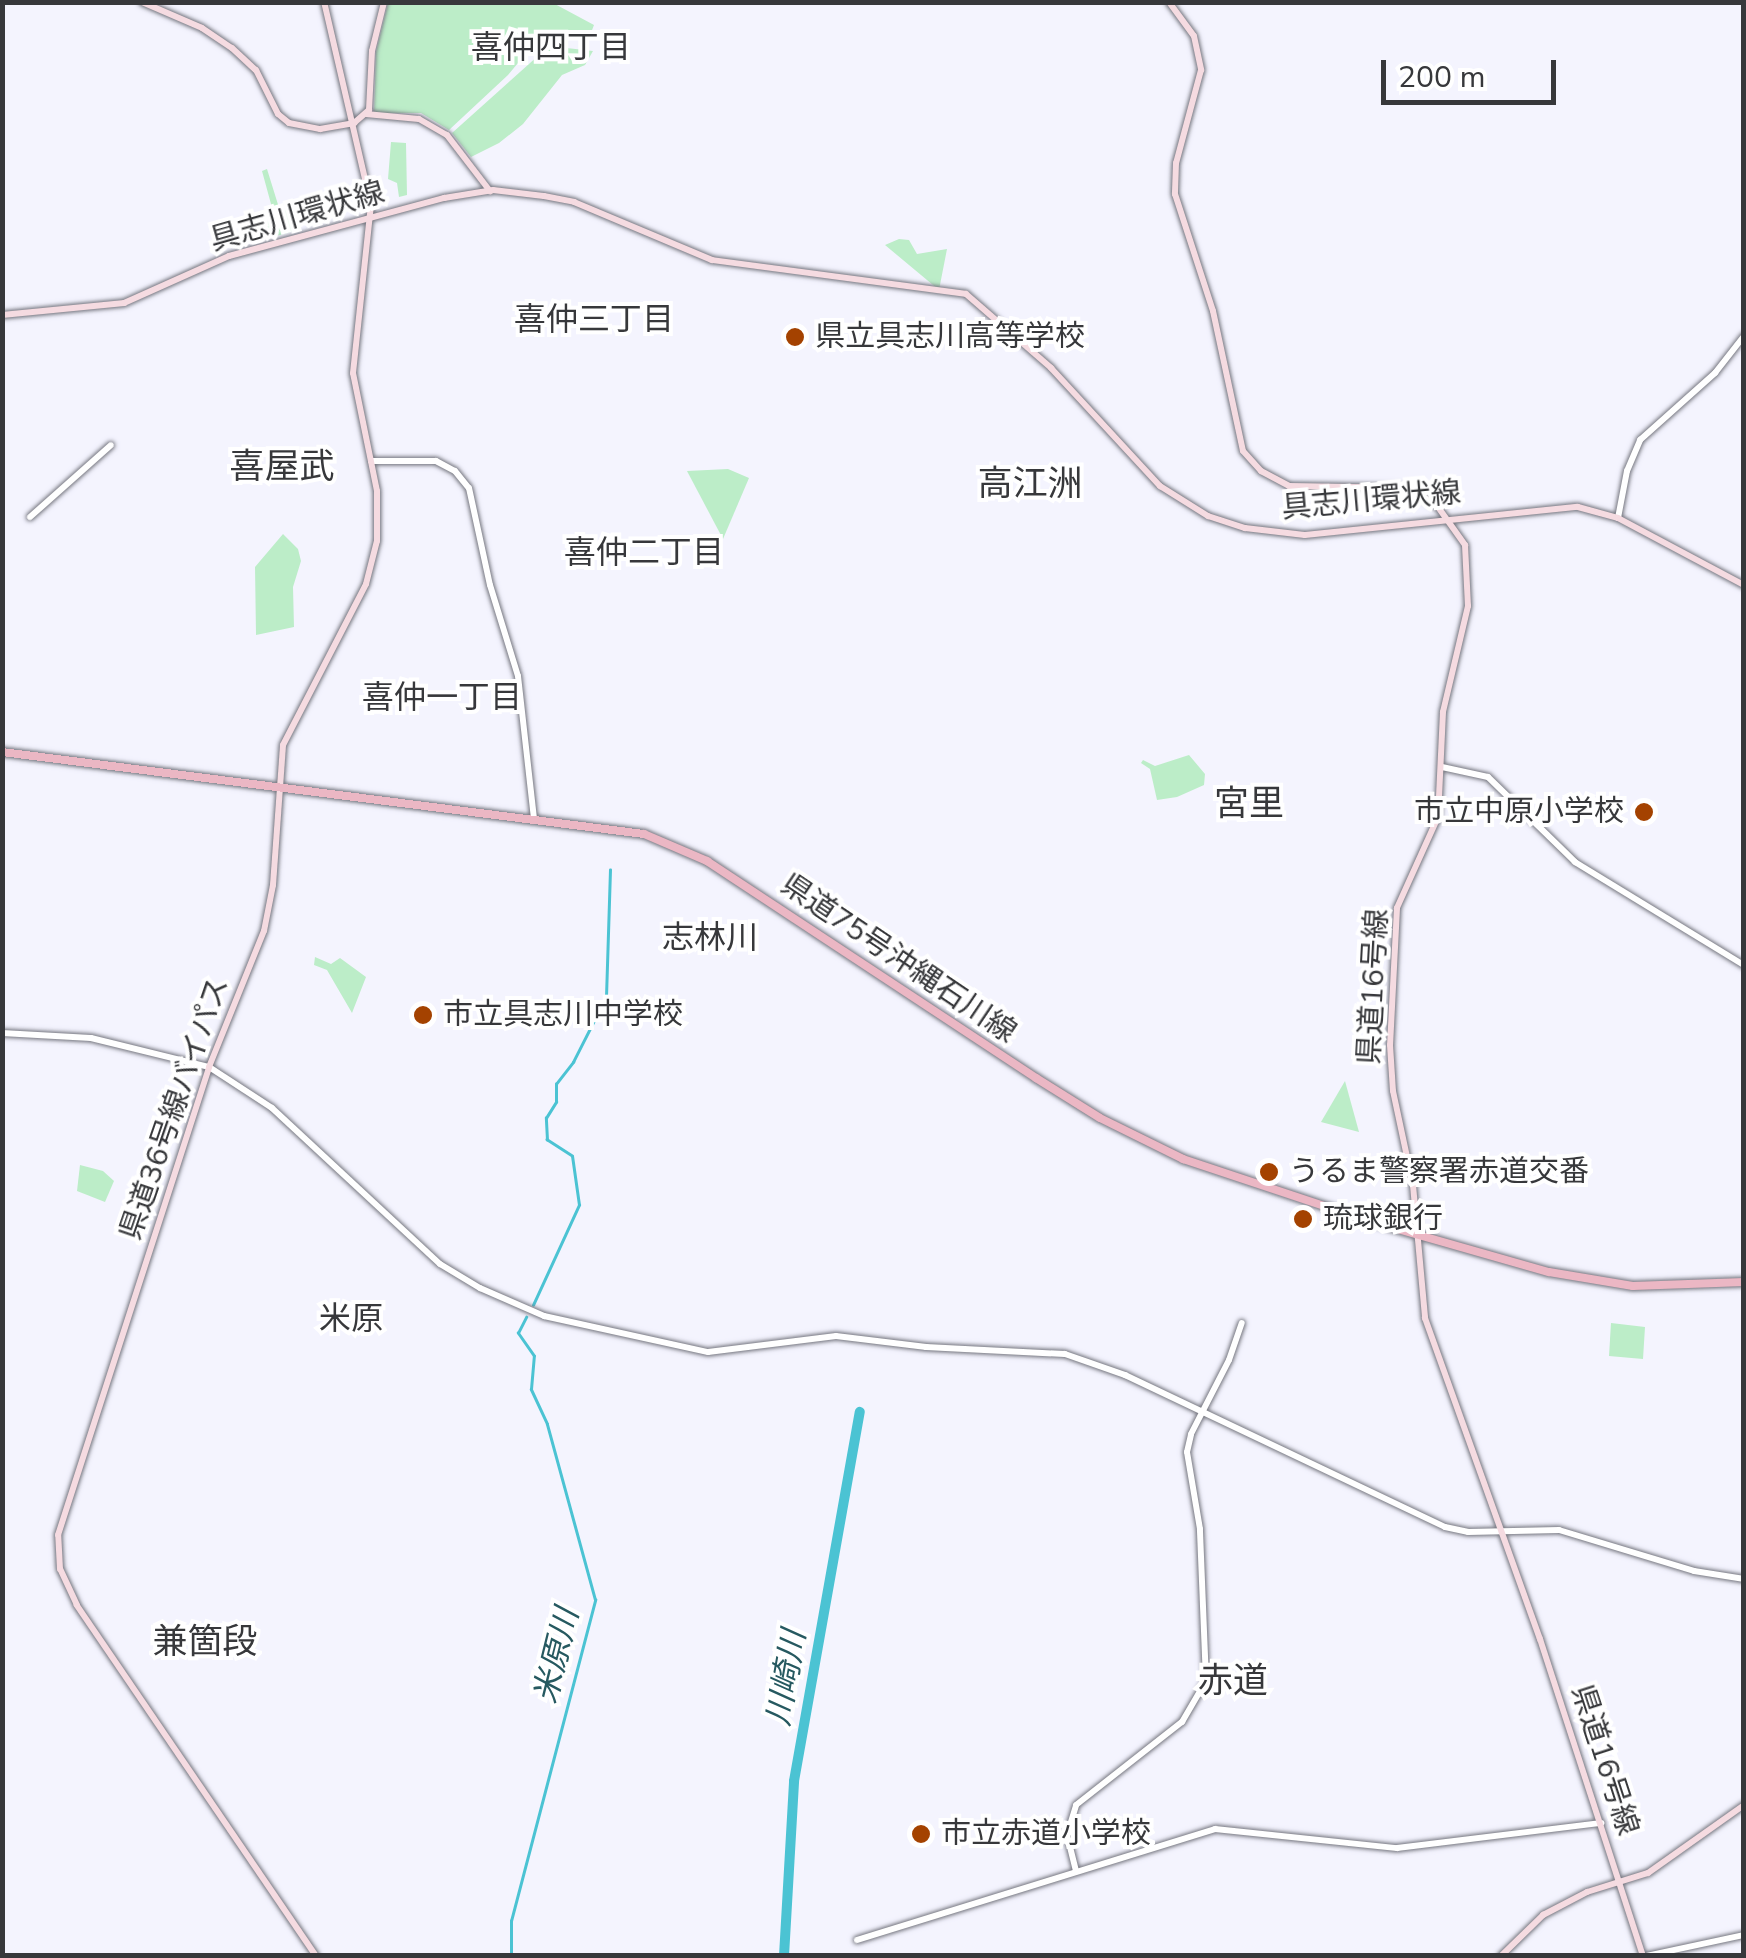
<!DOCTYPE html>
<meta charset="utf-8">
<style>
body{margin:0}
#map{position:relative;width:1746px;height:1958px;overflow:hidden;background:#f4f4fe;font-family:"Nunito Sans","Noto Sans JP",sans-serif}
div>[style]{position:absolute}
.green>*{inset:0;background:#bcedc8}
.stream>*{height:2.5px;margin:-1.25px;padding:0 1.25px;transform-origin:1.25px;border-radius:1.25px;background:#4bc3d3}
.river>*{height:10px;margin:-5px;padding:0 5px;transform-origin:5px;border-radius:5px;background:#4bc3d3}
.roads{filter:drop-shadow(0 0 2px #767780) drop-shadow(0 0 2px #767780)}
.tertiary>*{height:6px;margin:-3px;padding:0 3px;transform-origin:3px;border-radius:3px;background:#fff}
.secondary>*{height:6px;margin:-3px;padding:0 3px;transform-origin:3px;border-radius:3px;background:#f5dbe1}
.primary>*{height:8px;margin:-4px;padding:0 4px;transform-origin:4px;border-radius:4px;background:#ebb7c4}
.dots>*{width:28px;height:28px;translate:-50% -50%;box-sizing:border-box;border:5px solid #fff;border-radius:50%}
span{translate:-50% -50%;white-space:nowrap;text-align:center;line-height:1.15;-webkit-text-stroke:8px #fff;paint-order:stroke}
.street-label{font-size:30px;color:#37383b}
.poi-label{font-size:30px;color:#37383b}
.left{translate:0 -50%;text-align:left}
.right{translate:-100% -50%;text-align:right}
.neighbourhood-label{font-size:32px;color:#37383b}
.water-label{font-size:32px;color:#265960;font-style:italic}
.quarter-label{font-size:35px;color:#37383b}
.frame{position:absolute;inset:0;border:5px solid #37383b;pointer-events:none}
.scale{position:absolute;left:1381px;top:60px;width:175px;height:45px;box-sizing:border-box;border:5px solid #37383b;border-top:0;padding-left:12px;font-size:30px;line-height:35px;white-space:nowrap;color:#37383b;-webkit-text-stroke:8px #fff;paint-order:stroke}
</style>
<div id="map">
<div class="green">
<div style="clip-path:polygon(388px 3px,553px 3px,594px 25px,589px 38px,543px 33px,508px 75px,449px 130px,421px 113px,374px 113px,376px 52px)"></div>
<div style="clip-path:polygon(549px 46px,593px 51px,585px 65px,562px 75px,523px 124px,499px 143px,471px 157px,452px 133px)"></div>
<div style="clip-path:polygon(391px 142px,406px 143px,407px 195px,399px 197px,397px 183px,388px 179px)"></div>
<div style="clip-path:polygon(267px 169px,280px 211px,287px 210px,294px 231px,273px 237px,267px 226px,271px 204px,262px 171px)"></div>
<div style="clip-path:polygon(899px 239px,909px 240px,917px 254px,947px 249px,939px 290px,885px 245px)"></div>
<div style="clip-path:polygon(728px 469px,749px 478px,723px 539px,687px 471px)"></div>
<div style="clip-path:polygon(283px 534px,298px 549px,301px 561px,293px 587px,294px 627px,256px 635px,255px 567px)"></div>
<div style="clip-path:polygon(1189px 755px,1205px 774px,1204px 785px,1177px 797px,1157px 800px,1150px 769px,1141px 763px,1143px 760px,1155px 766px)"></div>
<div style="clip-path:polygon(315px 957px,331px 964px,340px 958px,366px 977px,352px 1013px,327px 970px,314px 965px)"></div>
<div style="clip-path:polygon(1345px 1081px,1359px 1132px,1321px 1122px)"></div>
<div style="clip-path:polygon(80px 1165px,103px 1171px,114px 1181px,105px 1202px,77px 1191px)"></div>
<div style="clip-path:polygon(1611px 1323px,1645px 1327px,1643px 1359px,1609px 1356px)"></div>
</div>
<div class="stream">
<div style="left:533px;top:1305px;width:110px;rotate:-65.3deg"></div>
<div style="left:579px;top:1205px;width:49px;rotate:-98.1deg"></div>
<div style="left:572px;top:1156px;width:30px;rotate:-147deg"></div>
<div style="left:547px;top:1140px;width:22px;rotate:-93deg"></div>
<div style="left:546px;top:1118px;width:19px;rotate:-58deg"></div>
<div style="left:556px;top:1102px;width:18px;rotate:-90deg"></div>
<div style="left:556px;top:1084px;width:28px;rotate:-52deg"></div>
<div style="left:573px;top:1062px;width:73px;rotate:-63.1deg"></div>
<div style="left:606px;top:997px;width:127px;rotate:-88.2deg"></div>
<div style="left:511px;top:1956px;width:35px;rotate:-90deg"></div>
<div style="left:511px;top:1921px;width:332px;rotate:-75.3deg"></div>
<div style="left:595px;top:1600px;width:182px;rotate:-105.3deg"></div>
<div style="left:547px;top:1424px;width:38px;rotate:-115deg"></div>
<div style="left:531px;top:1389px;width:33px;rotate:-85deg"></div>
<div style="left:534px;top:1356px;width:28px;rotate:-125deg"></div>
<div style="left:518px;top:1333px;width:18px;rotate:-63deg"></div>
</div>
<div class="river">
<div style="left:784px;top:1956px;width:175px;rotate:-86.7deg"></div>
<div style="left:794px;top:1781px;width:375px;rotate:-79.9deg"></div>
</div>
<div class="roads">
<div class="tertiary">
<div style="left:371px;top:461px;width:65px"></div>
<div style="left:436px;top:461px;width:21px;rotate:28deg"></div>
<div style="left:455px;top:471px;width:22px;rotate:51deg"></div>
<div style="left:469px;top:488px;width:99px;rotate:77.8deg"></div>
<div style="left:490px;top:585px;width:95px;rotate:72.9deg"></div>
<div style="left:518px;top:676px;width:143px;rotate:83.6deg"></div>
<div style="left:30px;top:517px;width:108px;rotate:-41.6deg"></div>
<div style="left:1618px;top:518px;width:48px;rotate:-79.2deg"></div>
<div style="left:1627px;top:471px;width:34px;rotate:-67deg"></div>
<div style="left:1640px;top:440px;width:101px;rotate:-41.8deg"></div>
<div style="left:1715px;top:373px;width:47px;rotate:-51.9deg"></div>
<div style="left:1442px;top:767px;width:47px;rotate:12.3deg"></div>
<div style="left:1488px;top:777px;width:122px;rotate:44.3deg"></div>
<div style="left:1575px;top:862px;width:198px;rotate:31.4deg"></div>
<div style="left:2px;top:1033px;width:89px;rotate:3.2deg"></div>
<div style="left:91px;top:1038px;width:122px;rotate:13.8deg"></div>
<div style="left:209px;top:1067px;width:75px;rotate:33.1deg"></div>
<div style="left:272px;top:1108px;width:229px;rotate:42.9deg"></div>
<div style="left:440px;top:1264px;width:47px;rotate:31deg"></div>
<div style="left:480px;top:1288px;width:70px;rotate:23.6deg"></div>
<div style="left:544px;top:1316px;width:168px;rotate:12.4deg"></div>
<div style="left:708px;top:1352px;width:129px;rotate:-7.1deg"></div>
<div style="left:836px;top:1336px;width:91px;rotate:7deg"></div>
<div style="left:926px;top:1347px;width:139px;rotate:2.9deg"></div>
<div style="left:1065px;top:1354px;width:64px;rotate:19.3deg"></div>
<div style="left:1125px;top:1375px;width:354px;rotate:25.4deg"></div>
<div style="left:1445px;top:1527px;width:24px;rotate:12deg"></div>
<div style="left:1468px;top:1532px;width:91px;rotate:-1.3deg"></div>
<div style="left:1559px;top:1530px;width:141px;rotate:16.9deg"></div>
<div style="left:1694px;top:1571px;width:51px;rotate:9.1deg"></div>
<div style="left:1076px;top:1871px;width:37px;rotate:-104deg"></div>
<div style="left:1067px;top:1835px;width:31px;rotate:-73deg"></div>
<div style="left:1076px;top:1805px;width:135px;rotate:-38.1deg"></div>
<div style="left:1182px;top:1722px;width:48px;rotate:-59.7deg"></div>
<div style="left:1206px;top:1681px;width:152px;rotate:-92.3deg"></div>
<div style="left:1200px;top:1529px;width:78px;rotate:-99.6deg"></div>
<div style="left:1187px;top:1452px;width:18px;rotate:-77deg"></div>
<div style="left:1191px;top:1434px;width:83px;rotate:-62.8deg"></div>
<div style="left:1229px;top:1360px;width:39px;rotate:-71deg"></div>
<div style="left:857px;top:1940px;width:375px;rotate:-17.2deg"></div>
<div style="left:1215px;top:1829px;width:183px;rotate:6deg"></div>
<div style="left:1397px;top:1848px;width:206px;rotate:-7deg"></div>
<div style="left:1646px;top:1956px;width:100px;rotate:-12.1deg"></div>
</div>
<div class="secondary">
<div style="left:142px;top:2px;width:65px;rotate:23.4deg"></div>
<div style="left:202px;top:28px;width:36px;rotate:34deg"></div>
<div style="left:232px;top:48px;width:33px;rotate:43deg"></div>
<div style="left:256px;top:70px;width:49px;rotate:63.4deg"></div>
<div style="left:278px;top:114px;width:14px;rotate:39deg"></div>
<div style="left:289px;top:123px;width:32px;rotate:11deg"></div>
<div style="left:320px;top:129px;width:35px;rotate:-10deg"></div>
<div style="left:354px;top:123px;width:20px;rotate:-41deg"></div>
<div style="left:369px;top:110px;width:59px;rotate:-87.1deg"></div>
<div style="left:372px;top:51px;width:50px;rotate:-76.2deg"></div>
<div style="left:1169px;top:2px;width:42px;rotate:53.7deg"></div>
<div style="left:1194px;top:36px;width:35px;rotate:78deg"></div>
<div style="left:1201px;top:70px;width:96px;rotate:105deg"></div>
<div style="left:1176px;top:163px;width:31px;rotate:92deg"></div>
<div style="left:1175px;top:194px;width:123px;rotate:72deg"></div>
<div style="left:1213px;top:311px;width:143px;rotate:77.9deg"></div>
<div style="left:1243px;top:451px;width:27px;rotate:48deg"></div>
<div style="left:1261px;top:471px;width:32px;rotate:28deg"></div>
<div style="left:1289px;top:486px;width:120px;rotate:1deg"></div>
<div style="left:1409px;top:488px;width:35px;rotate:33deg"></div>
<div style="left:1438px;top:507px;width:47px;rotate:54.6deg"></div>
<div style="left:1465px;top:545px;width:61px;rotate:87.2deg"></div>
<div style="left:1468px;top:606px;width:109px;rotate:103.3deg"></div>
<div style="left:1443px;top:712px;width:105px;rotate:92.7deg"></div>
<div style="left:1438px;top:817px;width:100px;rotate:114.3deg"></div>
<div style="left:1397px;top:908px;width:137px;rotate:92.9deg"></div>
<div style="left:1390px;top:1045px;width:46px;rotate:86.3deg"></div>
<div style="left:1393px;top:1091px;width:96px;rotate:78deg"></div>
<div style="left:1413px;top:1185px;width:134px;rotate:84.8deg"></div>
<div style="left:1425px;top:1318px;width:341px;rotate:70.3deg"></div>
<div style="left:1540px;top:1639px;width:333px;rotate:72deg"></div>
<div style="left:366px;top:114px;width:53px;rotate:5.4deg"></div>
<div style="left:419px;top:119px;width:32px;rotate:30deg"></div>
<div style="left:447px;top:135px;width:71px;rotate:52.5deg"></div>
<div style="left:2px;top:315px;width:123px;rotate:-5.6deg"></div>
<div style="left:124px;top:303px;width:115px;rotate:-24.1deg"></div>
<div style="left:229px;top:256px;width:223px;rotate:-15.1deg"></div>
<div style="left:444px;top:198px;width:50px;rotate:-9.3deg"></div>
<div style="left:493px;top:190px;width:51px;rotate:6.7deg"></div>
<div style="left:544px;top:196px;width:31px;rotate:11deg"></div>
<div style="left:574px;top:202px;width:150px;rotate:22.8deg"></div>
<div style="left:712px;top:260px;width:256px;rotate:7.6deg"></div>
<div style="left:966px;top:294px;width:113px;rotate:41deg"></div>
<div style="left:1051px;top:368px;width:161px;rotate:47.3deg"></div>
<div style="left:1160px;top:486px;width:57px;rotate:32deg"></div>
<div style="left:1208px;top:516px;width:39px;rotate:18deg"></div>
<div style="left:1245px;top:528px;width:60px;rotate:6.7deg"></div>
<div style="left:1305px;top:535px;width:274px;rotate:-5.9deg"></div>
<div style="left:1578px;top:507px;width:41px;rotate:15.4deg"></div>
<div style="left:1618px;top:518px;width:143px;rotate:28deg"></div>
<div style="left:1399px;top:1229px;width:24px;rotate:-48deg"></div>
<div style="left:316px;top:1956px;width:425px;rotate:-124.3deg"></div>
<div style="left:77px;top:1605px;width:40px;rotate:-115deg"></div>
<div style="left:60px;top:1569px;width:34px;rotate:-93deg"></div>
<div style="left:58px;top:1535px;width:492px;rotate:-72.1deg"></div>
<div style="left:209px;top:1067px;width:147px;rotate:-68deg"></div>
<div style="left:264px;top:931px;width:47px;rotate:-78.9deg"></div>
<div style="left:273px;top:885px;width:140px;rotate:-85.9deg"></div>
<div style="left:283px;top:745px;width:181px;rotate:-62.7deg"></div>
<div style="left:366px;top:584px;width:44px;rotate:-75.7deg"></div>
<div style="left:377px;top:541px;width:50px;rotate:-90deg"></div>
<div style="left:377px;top:491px;width:120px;rotate:-101.5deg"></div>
<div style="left:353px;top:373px;width:169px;rotate:-83.9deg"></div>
<div style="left:371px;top:205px;width:208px;rotate:-103deg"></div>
<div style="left:1501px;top:1956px;width:59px;rotate:-44.3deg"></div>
<div style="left:1543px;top:1915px;width:50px;rotate:-27.6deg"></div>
<div style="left:1587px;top:1892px;width:64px;rotate:-17.3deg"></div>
<div style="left:1648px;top:1873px;width:118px;rotate:-35.3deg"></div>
</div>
<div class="primary">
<div style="left:2px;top:752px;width:647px;rotate:7.28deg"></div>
<div style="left:644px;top:834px;width:69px;rotate:23.2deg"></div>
<div style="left:707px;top:861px;width:394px;rotate:33.4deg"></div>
<div style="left:1036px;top:1078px;width:75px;rotate:32deg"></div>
<div style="left:1100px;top:1118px;width:93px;rotate:26.3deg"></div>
<div style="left:1183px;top:1159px;width:193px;rotate:18.4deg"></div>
<div style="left:1366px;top:1220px;width:190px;rotate:15.9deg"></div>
<div style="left:1549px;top:1272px;width:85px;rotate:9.5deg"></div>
<div style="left:1633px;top:1286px;width:111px;rotate:-2.1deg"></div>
</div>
</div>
<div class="dots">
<div style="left:795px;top:337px;background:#a44200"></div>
<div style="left:1644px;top:812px;background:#a44200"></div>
<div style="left:423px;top:1015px;background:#a44200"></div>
<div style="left:1269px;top:1172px;background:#a44200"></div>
<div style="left:1303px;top:1219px;background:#a44200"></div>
<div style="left:921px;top:1834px;background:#a44200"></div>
</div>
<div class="street-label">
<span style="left:297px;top:217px;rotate:-16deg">具志川環状線</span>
<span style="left:1371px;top:501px;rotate:-5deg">具志川環状線</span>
<span style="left:898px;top:959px;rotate:34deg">県道75号沖縄石川線</span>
<span style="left:1374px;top:987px;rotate:-87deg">県道16号線</span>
<span style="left:175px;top:1109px;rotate:-71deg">県道36号線バイパス</span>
<span style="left:1604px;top:1760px;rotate:72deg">県道16号線</span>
</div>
<div class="poi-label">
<span class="left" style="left:815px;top:337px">県立具志川高等学校</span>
<span class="right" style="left:1624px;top:812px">市立中原小学校</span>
<span class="left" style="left:443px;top:1015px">市立具志川中学校</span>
<span class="left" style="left:1289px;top:1172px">うるま警察署赤道交番</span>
<span class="left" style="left:1323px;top:1219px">琉球銀行</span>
<span class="left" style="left:941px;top:1834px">市立赤道小学校</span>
</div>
<div class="neighbourhood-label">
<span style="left:551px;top:48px">喜仲四丁目</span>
<span style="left:594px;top:320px">喜仲三丁目</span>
<span style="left:644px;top:553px">喜仲二丁目</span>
<span style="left:442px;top:698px">喜仲一丁目</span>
<span style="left:710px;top:938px">志林川</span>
<span style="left:351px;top:1319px">米原</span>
</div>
<div class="water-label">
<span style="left:557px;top:1656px;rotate:-76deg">米原川</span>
<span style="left:787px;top:1678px;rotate:-80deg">川崎川</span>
</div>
<div class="quarter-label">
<span style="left:282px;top:467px">喜屋武</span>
<span style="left:1030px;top:484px">高江洲</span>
<span style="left:1249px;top:804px">宮里</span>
<span style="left:205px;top:1642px">兼箇段</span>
<span style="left:1233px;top:1681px">赤道</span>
</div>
<div class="frame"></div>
<div class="scale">200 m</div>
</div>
